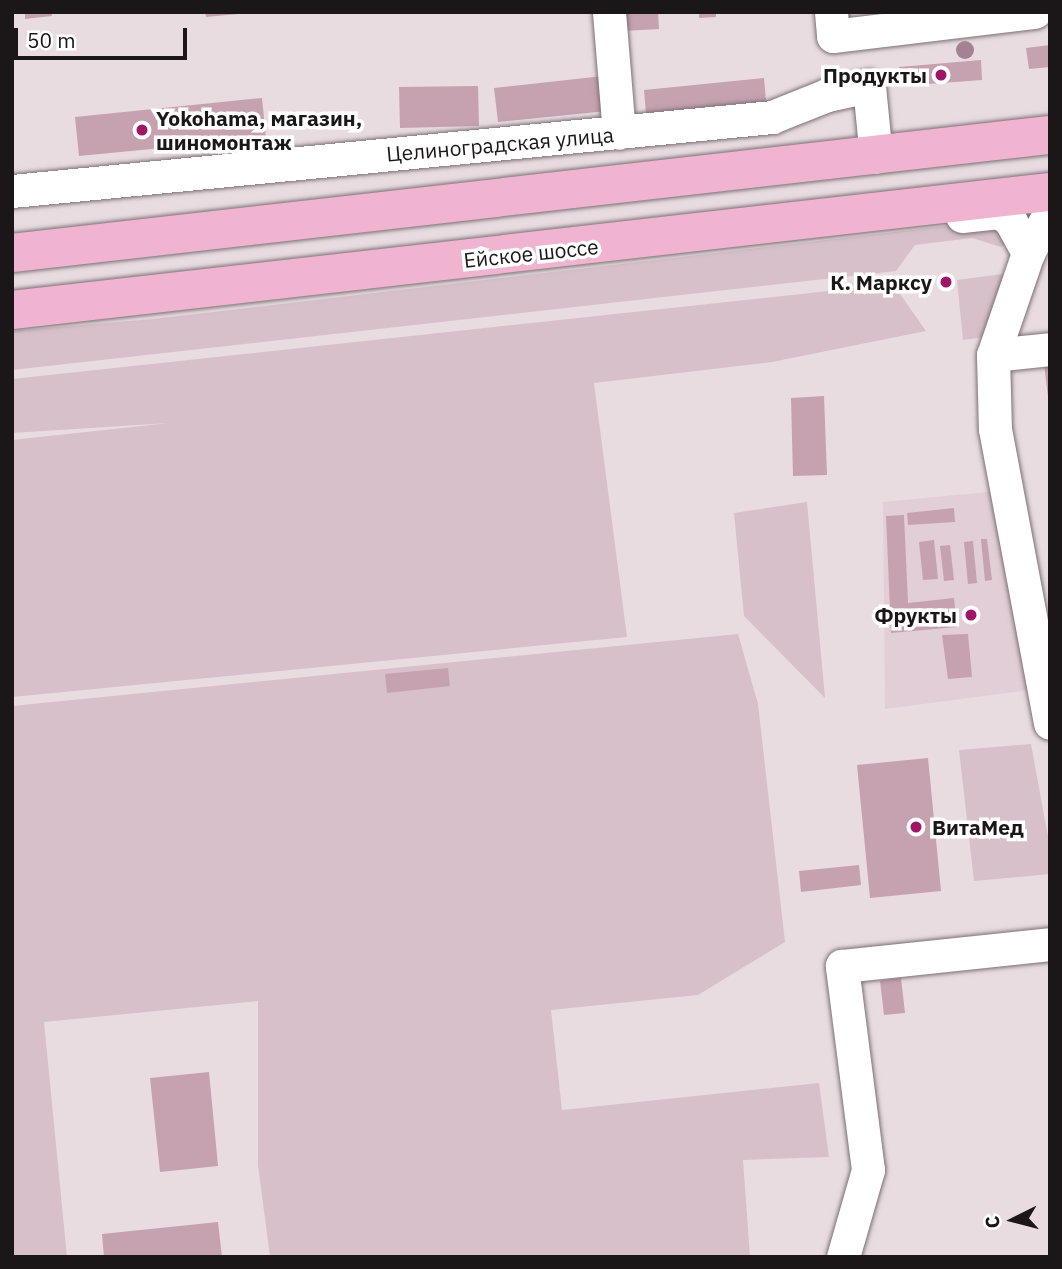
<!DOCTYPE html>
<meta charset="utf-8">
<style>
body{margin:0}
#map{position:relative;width:1062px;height:1269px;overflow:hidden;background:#e8dce1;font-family:"IBM Plex Sans",sans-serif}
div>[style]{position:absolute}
.built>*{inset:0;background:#e2ced6}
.green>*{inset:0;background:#d7c0c9}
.building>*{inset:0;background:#c6a1b0}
.roads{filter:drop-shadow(0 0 2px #7b7074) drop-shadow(0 0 2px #7b7074)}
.minor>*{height:33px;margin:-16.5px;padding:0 16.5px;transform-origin:16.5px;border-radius:16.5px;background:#fff}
.major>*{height:38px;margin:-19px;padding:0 19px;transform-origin:19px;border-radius:19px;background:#f0b4d0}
.trees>*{width:18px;height:18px;margin:-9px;border-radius:50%;background:#a38291}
.dots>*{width:19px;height:19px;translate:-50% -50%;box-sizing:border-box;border:4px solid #fff;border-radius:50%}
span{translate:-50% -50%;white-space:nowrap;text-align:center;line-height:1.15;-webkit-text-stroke:7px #fff;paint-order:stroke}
.poi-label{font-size:21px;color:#1b1718;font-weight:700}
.right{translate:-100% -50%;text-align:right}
.left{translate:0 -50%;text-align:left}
.street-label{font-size:21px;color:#1b1718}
.frame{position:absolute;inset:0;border:14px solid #1b1718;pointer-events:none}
.north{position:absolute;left:978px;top:1185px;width:70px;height:70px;-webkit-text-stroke:5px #fff;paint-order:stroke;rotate:264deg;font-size:19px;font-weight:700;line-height:28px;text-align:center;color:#1b1718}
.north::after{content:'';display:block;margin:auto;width:24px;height:32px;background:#1b1718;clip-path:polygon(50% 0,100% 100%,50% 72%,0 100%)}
.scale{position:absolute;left:14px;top:28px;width:173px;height:32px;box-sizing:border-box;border:4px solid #1b1718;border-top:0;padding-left:9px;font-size:21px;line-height:24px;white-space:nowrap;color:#1b1718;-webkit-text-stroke:5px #fff;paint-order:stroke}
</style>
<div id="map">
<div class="built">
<div style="clip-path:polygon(998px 491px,1036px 689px,885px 709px,883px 502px)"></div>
</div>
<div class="green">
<div style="clip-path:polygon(988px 221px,1011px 242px,1001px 247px,972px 238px,915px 245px,896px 271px,12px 370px,12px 331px,153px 319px)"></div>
<div style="clip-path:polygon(1010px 273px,985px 337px,963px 340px,957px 280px)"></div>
<div style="clip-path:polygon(893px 284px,926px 331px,772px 362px,594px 383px,627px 637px,12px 697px,12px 440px,169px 423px,12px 433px,12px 379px)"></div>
<div style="clip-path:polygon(807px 502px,825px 698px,744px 616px,734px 513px)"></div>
<div style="clip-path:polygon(738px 634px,758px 704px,785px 942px,698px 995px,551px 1010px,562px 1110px,819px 1083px,829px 1157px,743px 1160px,750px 1257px,270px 1257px,258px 1165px,258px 1001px,44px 1022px,67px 1257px,13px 1257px,12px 706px)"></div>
<div style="clip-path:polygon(1031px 744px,1050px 848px,1050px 874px,974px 881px,959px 750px)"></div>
</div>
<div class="building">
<div style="clip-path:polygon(25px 12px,51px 12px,52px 16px,25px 19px)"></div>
<div style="clip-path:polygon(205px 12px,238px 12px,238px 14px,206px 17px)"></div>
<div style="clip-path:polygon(622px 12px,658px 12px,659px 29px,623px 31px)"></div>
<div style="clip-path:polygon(699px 12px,716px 12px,716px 17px,699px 18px)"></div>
<div style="clip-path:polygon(1050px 45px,1050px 67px,1029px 69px,1026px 48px)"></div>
<div style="clip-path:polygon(981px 60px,982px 80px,901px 86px,899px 67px)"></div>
<div style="clip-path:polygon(603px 76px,607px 111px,498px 122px,494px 88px)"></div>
<div style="clip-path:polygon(764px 78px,766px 101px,646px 113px,644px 90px)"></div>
<div style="clip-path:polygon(478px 86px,479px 126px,400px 128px,399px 87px)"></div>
<div style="clip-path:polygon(262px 98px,266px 138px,79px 156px,75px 117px)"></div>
<div style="clip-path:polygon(1044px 364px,1050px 364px,1050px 397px,1048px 397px)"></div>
<div style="clip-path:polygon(824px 396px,827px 475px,793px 476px,791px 398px)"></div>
<div style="clip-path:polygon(954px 508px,955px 522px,908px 525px,907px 513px)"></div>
<div style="clip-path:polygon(904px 515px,908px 603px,954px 598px,957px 627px,891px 633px,886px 516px)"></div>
<div style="clip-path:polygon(981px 539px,987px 539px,992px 580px,985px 581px)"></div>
<div style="clip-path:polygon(934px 540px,938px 579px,923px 580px,919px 542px)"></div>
<div style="clip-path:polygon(973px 541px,977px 583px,968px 584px,964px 542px)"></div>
<div style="clip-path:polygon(950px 545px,954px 580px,944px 581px,940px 546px)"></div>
<div style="clip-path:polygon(968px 634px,972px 677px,948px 679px,942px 635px)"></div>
<div style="clip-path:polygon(448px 668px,450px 686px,387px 693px,385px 674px)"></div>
<div style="clip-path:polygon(928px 758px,941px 891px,870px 898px,857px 765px)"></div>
<div style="clip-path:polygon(859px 865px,861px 885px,801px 892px,799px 871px)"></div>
<div style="clip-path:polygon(901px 978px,905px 1013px,884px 1015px,880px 981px)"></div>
<div style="clip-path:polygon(209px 1072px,218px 1166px,160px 1172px,150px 1078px)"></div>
<div style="clip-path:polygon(218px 1222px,222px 1257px,104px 1257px,102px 1234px)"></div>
</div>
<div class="roads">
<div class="minor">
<div style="left:609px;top:12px;width:121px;rotate:85.3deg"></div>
<div style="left:831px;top:12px;width:24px;rotate:85deg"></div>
<div style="left:833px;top:36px;width:203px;rotate:-6.8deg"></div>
<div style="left:12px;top:191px;width:764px;rotate:-5.56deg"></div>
<div style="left:772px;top:117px;width:59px;rotate:-21.8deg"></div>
<div style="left:827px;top:95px;width:43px;rotate:-12.1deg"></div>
<div style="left:869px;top:86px;width:71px;rotate:84.4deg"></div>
<div style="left:1050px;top:212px;width:47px;rotate:118.2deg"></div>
<div style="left:1028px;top:253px;width:108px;rotate:108.9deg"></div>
<div style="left:993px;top:355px;width:74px;rotate:88.5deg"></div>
<div style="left:995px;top:429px;width:299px;rotate:79.4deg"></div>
<div style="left:962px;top:216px;width:37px;rotate:-6deg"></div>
<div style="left:999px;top:212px;width:14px;rotate:36deg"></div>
<div style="left:1010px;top:220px;width:38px;rotate:61deg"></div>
<div style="left:993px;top:355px;width:57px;rotate:-6deg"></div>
<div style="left:843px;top:1257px;width:91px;rotate:-74deg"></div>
<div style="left:868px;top:1170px;width:206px;rotate:-97.3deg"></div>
<div style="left:842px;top:966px;width:209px;rotate:-6deg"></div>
</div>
<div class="major">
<div style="left:12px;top:253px;width:1045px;rotate:-6.49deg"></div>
<div style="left:12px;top:310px;width:1045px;rotate:-6.49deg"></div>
</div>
</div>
<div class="trees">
<div style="left:965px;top:50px"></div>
</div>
<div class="dots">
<div style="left:941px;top:75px;background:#9e1665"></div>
<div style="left:142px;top:130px;background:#9e1665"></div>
<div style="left:946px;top:282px;background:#9e1665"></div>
<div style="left:971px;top:615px;background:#9e1665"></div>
<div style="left:916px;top:827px;background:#9e1665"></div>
</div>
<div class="poi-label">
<span class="right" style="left:927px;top:75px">Продукты</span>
<span class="left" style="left:156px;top:130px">Yokohama, магазин,<br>шиномонтаж</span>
<span class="right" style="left:932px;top:282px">К. Марксу</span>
<span class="right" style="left:957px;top:615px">Фрукты</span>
<span class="left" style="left:932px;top:827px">ВитаMед</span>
</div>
<div class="street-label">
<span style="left:500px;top:144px;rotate:-5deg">Целиноградская улица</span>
<span style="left:531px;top:253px;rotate:-6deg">Ейское шоссе</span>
</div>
<div class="frame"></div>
<div class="north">С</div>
<div class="scale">50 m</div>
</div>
